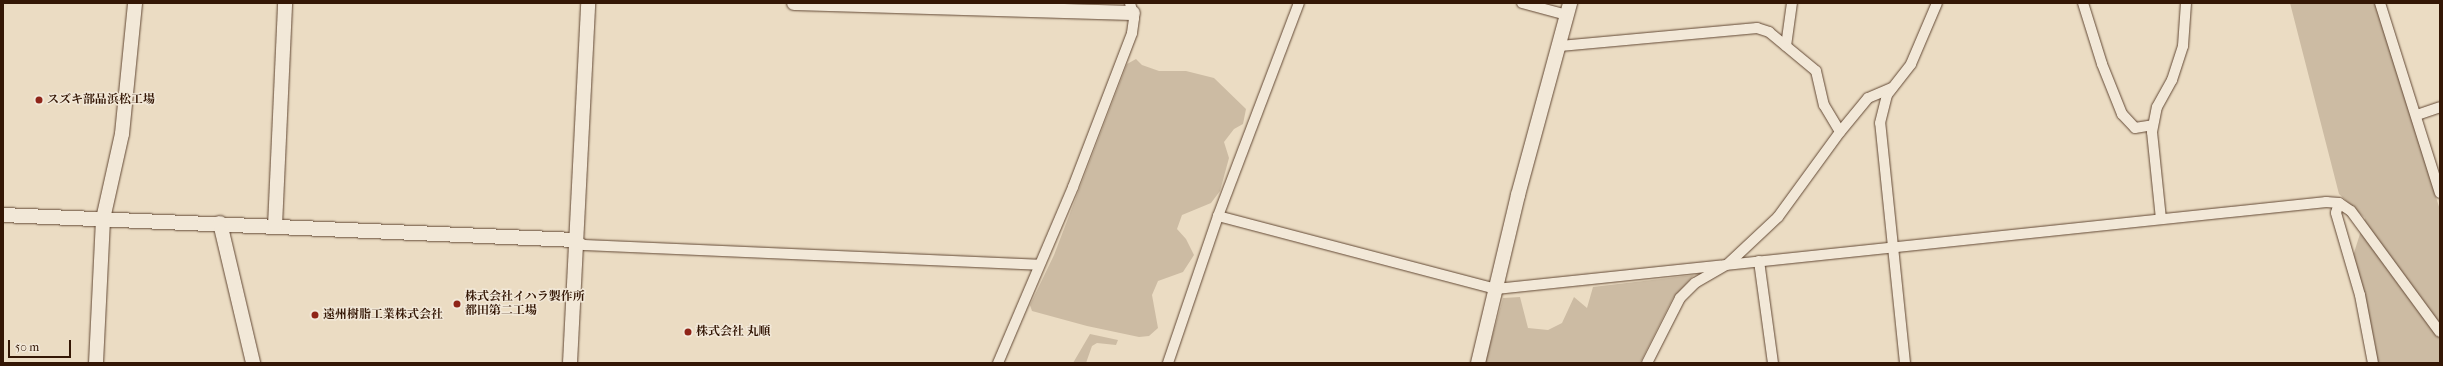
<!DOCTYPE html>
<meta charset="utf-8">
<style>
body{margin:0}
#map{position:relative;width:2443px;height:366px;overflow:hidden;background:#ebdcc3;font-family:"IM FELL French Canon","Noto Serif JP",serif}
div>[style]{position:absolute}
.green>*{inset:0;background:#ccbba3}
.roads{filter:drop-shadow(0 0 1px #624834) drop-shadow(0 0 1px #624834)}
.street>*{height:10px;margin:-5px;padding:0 5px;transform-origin:5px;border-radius:5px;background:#f2e8d8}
.secondary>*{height:14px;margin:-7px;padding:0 7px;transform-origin:7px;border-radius:7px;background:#f2e8d8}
.dots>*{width:11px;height:11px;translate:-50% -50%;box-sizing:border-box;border:2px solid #f2e8d8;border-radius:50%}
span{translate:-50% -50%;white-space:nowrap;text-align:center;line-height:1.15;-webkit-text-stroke:3px #f2e8d8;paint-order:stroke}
.poi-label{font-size:12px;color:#341705;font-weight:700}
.left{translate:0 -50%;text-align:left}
.frame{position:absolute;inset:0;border:4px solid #341705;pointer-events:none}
.scale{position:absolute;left:8px;top:340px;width:63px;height:18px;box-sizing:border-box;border:2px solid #341705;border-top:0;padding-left:5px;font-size:12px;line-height:14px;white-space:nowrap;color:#341705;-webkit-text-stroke:3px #f2e8d8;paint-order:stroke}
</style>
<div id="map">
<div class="green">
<div style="clip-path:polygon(2290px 3px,2376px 3px,2440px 210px,2440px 363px,2377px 363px,2375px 343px,2353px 256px,2365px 218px,2339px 194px)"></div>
<div style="clip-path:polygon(1136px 59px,1142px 65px,1159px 71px,1186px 71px,1214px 78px,1246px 109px,1243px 124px,1234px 129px,1224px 142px,1229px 158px,1220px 191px,1211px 203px,1182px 215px,1177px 229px,1186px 239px,1194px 255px,1183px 272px,1158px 281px,1152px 295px,1158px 328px,1149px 336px,1139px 337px,1087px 326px,1032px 311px,1030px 305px,1054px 255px,1127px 64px)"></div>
<div style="clip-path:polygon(1694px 275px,1673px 298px,1640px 363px,1485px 363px,1503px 298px,1520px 297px,1528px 328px,1548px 330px,1562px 323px,1574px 297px,1587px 308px,1593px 287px)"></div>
<div style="clip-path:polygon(1090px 334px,1118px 340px,1116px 345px,1097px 343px,1092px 346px,1086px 363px,1073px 363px)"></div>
</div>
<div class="roads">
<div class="street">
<div style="left:1522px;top:3px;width:47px;rotate:14.9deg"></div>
<div style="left:2083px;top:3px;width:64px;rotate:72.7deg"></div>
<div style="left:2102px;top:64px;width:54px;rotate:68.2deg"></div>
<div style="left:2122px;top:114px;width:19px;rotate:47deg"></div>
<div style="left:2135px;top:128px;width:18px;rotate:-9deg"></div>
<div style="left:2380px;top:3px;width:199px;rotate:72.5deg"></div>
<div style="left:1560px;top:46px;width:198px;rotate:-5.2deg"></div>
<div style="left:1757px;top:28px;width:13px;rotate:18deg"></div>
<div style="left:1769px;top:32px;width:61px;rotate:39.7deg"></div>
<div style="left:1816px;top:71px;width:35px;rotate:77deg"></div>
<div style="left:1824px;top:105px;width:31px;rotate:59deg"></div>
<div style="left:1786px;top:46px;width:43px;rotate:-82.1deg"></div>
<div style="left:2417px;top:115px;width:24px;rotate:-19deg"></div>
<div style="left:2339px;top:203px;width:10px;rotate:107deg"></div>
<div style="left:2336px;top:213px;width:85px;rotate:73.7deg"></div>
<div style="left:2360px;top:295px;width:69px;rotate:79.2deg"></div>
<div style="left:1218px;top:216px;width:287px;rotate:14.7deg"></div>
<div style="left:1496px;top:289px;width:835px;rotate:-5.98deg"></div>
<div style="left:2326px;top:202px;width:13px;rotate:4deg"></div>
<div style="left:2339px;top:203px;width:14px;rotate:34deg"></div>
<div style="left:2351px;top:211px;width:150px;rotate:53.7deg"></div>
<div style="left:2161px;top:219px;width:87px;rotate:-95.9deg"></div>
<div style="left:2152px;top:132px;width:25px;rotate:-79deg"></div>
<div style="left:2157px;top:107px;width:31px;rotate:-61deg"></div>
<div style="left:2172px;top:80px;width:36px;rotate:-72deg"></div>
<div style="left:2183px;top:46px;width:43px;rotate:-86deg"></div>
<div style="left:575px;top:240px;width:10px;rotate:29deg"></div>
<div style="left:584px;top:245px;width:455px;rotate:2.5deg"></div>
<div style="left:1759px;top:261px;width:103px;rotate:82.2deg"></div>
<div style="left:998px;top:363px;width:191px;rotate:-66.9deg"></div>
<div style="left:1073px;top:187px;width:165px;rotate:-69deg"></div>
<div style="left:1132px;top:33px;width:15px;rotate:-82deg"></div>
<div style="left:1134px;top:18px;width:16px;rotate:-105deg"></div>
<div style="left:1168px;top:363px;width:155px;rotate:-71.2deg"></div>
<div style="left:1218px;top:216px;width:228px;rotate:-69.2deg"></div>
<div style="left:1647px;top:363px;width:73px;rotate:-63.1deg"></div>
<div style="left:1680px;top:298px;width:21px;rotate:-45deg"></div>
<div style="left:1695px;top:283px;width:39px;rotate:-30deg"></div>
<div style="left:1729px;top:263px;width:67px;rotate:-43.2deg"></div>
<div style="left:1778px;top:217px;width:105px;rotate:-53.9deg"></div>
<div style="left:1840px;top:132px;width:44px;rotate:-50.5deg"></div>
<div style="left:1868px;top:98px;width:26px;rotate:-23deg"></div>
<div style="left:1905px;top:363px;width:241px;rotate:-95.9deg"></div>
<div style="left:1880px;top:123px;width:29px;rotate:-76deg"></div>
<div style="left:1887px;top:95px;width:39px;rotate:-52deg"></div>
<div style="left:1911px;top:64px;width:66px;rotate:-66.9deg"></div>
</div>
<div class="secondary">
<div style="left:794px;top:3px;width:339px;rotate:1.7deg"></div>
<div style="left:3px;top:215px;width:573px;rotate:2.5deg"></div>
<div style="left:220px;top:223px;width:144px;rotate:76.7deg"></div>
<div style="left:275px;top:226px;width:223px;rotate:-87.4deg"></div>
<div style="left:96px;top:363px;width:144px;rotate:-87.2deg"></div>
<div style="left:103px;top:219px;width:87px;rotate:-77.4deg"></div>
<div style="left:122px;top:134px;width:132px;rotate:-84.3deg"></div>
<div style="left:570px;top:363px;width:360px;rotate:-87.1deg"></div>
<div style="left:1478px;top:363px;width:173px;rotate:-76.6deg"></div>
<div style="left:1518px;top:195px;width:199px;rotate:-74.8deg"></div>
</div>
</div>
<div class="dots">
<div style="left:39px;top:100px;background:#8f2418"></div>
<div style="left:457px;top:304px;background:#8f2418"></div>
<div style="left:315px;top:315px;background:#8f2418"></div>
<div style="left:688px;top:332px;background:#8f2418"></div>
</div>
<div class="poi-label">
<span class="left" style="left:47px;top:100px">スズキ部品浜松工場</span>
<span class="left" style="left:465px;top:304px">株式会社イハラ製作所<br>都田第二工場</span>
<span class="left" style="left:323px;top:315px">遠州樹脂工業株式会社</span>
<span class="left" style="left:696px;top:332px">株式会社 丸順</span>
</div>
<div class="frame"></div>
<div class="scale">50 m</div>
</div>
